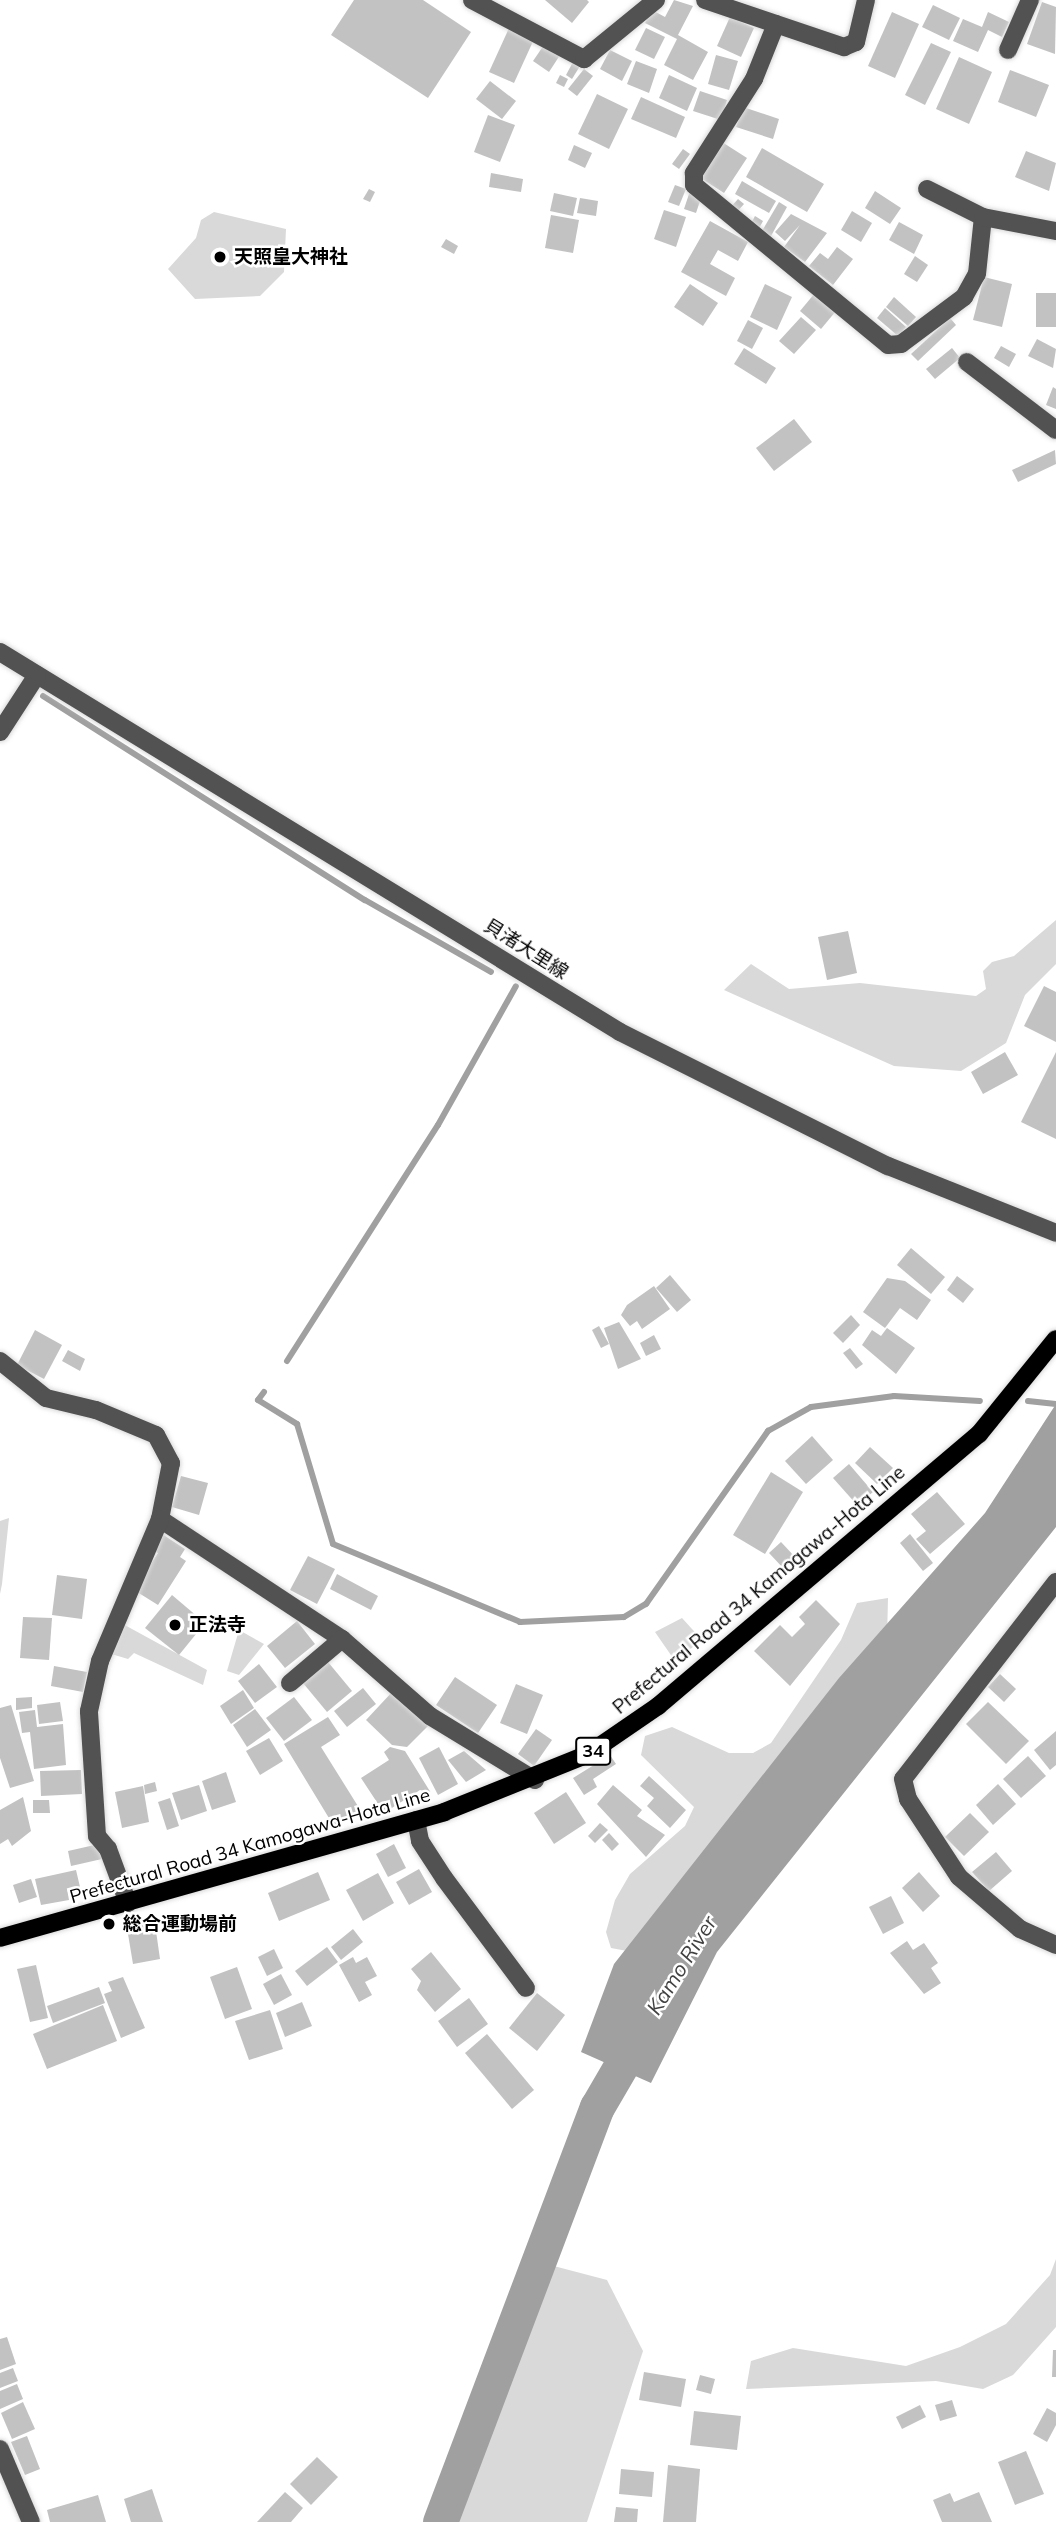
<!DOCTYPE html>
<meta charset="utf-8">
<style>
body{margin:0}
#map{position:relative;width:1056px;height:2522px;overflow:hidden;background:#fff;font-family:Mulish,"Noto Sans JP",sans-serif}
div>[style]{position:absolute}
.green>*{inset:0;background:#d9d9d9}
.water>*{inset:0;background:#a0a0a0}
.stream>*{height:6px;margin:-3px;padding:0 3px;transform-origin:3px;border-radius:3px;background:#a0a0a0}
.river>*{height:35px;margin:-17.5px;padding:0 17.5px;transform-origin:17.5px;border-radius:17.5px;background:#a0a0a0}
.building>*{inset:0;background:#c2c2c2}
.roads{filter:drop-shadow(0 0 2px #dbdbdb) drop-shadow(0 0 2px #dbdbdb)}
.minor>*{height:18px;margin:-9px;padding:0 9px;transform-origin:9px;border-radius:9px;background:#525252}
.major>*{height:18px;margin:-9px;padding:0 9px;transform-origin:9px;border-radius:9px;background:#000}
.dots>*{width:19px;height:19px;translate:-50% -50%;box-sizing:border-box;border:4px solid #fff;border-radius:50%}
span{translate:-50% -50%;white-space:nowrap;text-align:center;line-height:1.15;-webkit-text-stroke:5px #fff;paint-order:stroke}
.shield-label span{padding:2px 5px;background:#fff;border:2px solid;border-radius:5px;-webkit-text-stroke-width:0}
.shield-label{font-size:18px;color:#000;font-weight:700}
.poi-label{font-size:19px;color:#000;font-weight:700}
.left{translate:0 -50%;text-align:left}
.street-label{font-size:19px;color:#000}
.water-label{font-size:21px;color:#414141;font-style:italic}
</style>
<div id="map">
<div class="green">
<div style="clip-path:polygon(214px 212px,286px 229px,284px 272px,260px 296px,195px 299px,168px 269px,196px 238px,201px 220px)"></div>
<div style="clip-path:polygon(1056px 920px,1056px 964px,1025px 995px,1006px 1043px,961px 1071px,894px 1066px,724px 990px,751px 964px,789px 989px,860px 983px,976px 996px,986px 989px,983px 971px,992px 962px,1014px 956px)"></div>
<div style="clip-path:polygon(9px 1518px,2px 1584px,0 1594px,0 1521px)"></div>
<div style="clip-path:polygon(888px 1598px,887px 1640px,654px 1956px,611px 1948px,606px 1932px,615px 1900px,630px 1874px,685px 1826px,694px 1807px,641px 1755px,645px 1736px,672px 1727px,729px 1753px,753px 1753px,771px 1743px,841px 1640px,857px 1603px)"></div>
<div style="clip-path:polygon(682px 1618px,702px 1640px,675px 1661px,655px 1632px)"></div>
<div style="clip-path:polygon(121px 1623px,207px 1670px,203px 1685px,134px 1653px,128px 1659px,108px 1653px)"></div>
<div style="clip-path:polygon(239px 1630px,264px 1644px,239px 1675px,227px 1671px)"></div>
<div style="clip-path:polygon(1056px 2259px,1056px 2327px,1013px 2375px,983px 2389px,936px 2381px,746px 2389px,751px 2361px,793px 2348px,906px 2366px,960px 2347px,1006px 2324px,1050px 2275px)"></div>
<div style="clip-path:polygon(550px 2265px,607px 2280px,643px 2351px,587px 2522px,450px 2522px)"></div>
</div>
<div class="water">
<div style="clip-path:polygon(1056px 1404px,1056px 1527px,717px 1952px,651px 2083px,581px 2052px,614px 1964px,839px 1678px,985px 1513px)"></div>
</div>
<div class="stream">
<div style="left:43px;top:696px;width:381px;rotate:32.4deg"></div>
<div style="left:365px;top:900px;width:145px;rotate:29.7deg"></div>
<div style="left:287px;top:1361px;width:280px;rotate:-57.4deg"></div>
<div style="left:438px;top:1125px;width:159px;rotate:-60.7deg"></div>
<div style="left:264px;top:1392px;width:10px;rotate:127deg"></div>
<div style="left:258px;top:1400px;width:46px;rotate:31.6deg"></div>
<div style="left:297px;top:1424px;width:125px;rotate:73.3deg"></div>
<div style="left:333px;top:1544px;width:203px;rotate:22.6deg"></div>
<div style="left:520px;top:1622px;width:104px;rotate:-2.8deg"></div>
<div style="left:624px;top:1617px;width:26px;rotate:-31deg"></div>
<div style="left:646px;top:1604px;width:212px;rotate:-54.8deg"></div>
<div style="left:768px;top:1431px;width:49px;rotate:-29.2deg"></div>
<div style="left:811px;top:1407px;width:84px;rotate:-7.5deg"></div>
<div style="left:894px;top:1396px;width:86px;rotate:3.3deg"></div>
<div style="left:1028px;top:1401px;width:28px;rotate:6deg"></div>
</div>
<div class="river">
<div style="left:440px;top:2522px;width:444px;rotate:-69.3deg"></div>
<div style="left:597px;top:2107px;width:91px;rotate:-59.8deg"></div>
</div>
<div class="building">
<div style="clip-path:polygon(354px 0,423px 0,471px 32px,428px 98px,331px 35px)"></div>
<div style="clip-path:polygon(545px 0,587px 0,589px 2px,572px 23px)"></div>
<div style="clip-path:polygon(674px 0,693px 6px,678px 35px,708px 52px,693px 80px,664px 65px,677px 39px,645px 23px,652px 10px,665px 17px)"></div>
<div style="clip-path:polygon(1042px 2px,1056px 7px,1055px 54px,1027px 44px)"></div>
<div style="clip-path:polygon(933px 5px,960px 18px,949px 40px,922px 27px)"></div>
<div style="clip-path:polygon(892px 12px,919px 24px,895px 78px,868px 66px)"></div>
<div style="clip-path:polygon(988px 12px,1009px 22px,1002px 37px,988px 30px,978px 52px,953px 41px,963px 19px,982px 27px)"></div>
<div style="clip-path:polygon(730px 17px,754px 28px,741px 57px,717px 46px)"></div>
<div style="clip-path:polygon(510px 26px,535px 37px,514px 83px,489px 72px)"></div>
<div style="clip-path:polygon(646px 28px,665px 37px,654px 59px,635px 50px)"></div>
<div style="clip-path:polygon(546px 42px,562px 52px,549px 72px,533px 61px)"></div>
<div style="clip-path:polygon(931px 43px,951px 52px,925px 105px,905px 95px)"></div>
<div style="clip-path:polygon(610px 50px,632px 61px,622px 81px,600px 69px)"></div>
<div style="clip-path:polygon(716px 55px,738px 61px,729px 90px,708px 84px)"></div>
<div style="clip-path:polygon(959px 57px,992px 72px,969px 124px,936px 109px)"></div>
<div style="clip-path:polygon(636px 61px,657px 69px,649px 93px,627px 84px)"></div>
<div style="clip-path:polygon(573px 62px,580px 66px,572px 79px,566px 75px)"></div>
<div style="clip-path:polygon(584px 69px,593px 76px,577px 96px,568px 89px)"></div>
<div style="clip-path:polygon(1010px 70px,1049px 85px,1036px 117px,998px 102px)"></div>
<div style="clip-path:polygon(560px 75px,568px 79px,564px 87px,556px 83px)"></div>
<div style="clip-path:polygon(669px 75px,697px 88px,687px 111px,659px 98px)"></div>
<div style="clip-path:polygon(490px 81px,516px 101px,502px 119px,476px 99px)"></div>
<div style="clip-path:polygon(700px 91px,727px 100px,721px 120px,693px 111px)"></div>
<div style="clip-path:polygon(597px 94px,628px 109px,609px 149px,578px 134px)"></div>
<div style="clip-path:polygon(641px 97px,685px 117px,676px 138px,631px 119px)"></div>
<div style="clip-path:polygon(743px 107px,779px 119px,773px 139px,736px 127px)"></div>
<div style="clip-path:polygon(488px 115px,515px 125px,500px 162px,474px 152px)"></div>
<div style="clip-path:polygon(722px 142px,747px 158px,724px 193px,699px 177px)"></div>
<div style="clip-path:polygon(574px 145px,592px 153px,585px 168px,568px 160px)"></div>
<div style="clip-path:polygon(762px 148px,824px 184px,807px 212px,746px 177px)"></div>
<div style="clip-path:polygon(683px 149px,690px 154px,679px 169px,672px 164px)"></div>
<div style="clip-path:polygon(1026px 151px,1056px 163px,1049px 191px,1015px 177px)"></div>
<div style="clip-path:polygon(491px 173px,523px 179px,521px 192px,489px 187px)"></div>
<div style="clip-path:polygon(742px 181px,776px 201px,769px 213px,735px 194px)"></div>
<div style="clip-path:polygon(675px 185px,686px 189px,679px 206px,668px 202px)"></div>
<div style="clip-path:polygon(369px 189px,375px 192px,370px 202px,363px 199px)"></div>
<div style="clip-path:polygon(690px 191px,702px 195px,696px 213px,684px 209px)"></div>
<div style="clip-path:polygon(875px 191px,901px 208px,890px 224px,865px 208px)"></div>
<div style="clip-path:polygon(554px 193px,577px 198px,573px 216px,550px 211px)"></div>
<div style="clip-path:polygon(580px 198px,598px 201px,596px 216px,577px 213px)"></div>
<div style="clip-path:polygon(738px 199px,744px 204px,736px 213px,730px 208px)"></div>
<div style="clip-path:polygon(779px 202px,787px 207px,771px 236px,762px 231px)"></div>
<div style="clip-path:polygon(664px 210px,686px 217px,676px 247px,654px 239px)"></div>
<div style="clip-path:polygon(852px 211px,872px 223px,861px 242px,841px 230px)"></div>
<div style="clip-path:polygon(791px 214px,827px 233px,805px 262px,784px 247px,800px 225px,785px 241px,775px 232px)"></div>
<div style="clip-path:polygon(551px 215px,579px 220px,573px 253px,545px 248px)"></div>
<div style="clip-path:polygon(755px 216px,763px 221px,757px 232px,749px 227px)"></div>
<div style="clip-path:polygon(710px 221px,748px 242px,738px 261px,718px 250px,710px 264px,735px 278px,726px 296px,681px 272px)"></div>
<div style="clip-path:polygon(899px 222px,923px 235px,914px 254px,889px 240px)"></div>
<div style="clip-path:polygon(446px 239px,458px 246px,454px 254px,441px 247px)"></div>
<div style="clip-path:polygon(837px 247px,853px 259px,833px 285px,809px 266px,820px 253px,828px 259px)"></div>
<div style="clip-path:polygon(915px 256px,928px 265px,917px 282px,904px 274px)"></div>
<div style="clip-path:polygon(984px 277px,1012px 284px,1002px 327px,973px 320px)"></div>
<div style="clip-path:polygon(690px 284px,718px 303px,703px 326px,674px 307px)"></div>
<div style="clip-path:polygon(765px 284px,792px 297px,777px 330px,750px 317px)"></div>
<div style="clip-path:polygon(815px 293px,836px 311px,821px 329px,800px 311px)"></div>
<div style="clip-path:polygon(1036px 293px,1056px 293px,1056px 327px,1036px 327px)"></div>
<div style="clip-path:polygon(894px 297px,916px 317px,908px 326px,886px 307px)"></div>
<div style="clip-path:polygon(885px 308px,906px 327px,898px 336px,877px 318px)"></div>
<div style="clip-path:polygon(801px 317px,816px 330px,794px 354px,779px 341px)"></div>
<div style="clip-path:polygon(950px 318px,956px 325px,918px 361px,911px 354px)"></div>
<div style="clip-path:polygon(748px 320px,763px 328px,752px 349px,737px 341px)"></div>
<div style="clip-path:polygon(1037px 339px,1056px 349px,1053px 368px,1028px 356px)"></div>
<div style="clip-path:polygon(1001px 346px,1016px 354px,1009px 367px,994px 358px)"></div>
<div style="clip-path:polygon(744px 348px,776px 368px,766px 384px,734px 364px)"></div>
<div style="clip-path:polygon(952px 348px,960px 358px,935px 379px,926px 369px)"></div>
<div style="clip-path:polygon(1053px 387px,1056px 389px,1056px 409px,1046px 405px)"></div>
<div style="clip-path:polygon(794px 419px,812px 442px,774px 471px,756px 448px)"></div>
<div style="clip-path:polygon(1055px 450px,1056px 464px,1018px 482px,1012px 470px)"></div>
<div style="clip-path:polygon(848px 931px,857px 973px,827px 980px,818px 937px)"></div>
<div style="clip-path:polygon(1044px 986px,1056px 992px,1056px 1042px,1024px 1026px)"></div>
<div style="clip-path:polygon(1005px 1052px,1018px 1075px,983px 1094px,971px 1072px)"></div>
<div style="clip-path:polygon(1056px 1052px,1056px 1139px,1021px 1122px)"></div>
<div style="clip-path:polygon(911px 1248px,945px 1277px,931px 1294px,897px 1265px)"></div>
<div style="clip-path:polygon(670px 1275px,691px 1300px,677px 1312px,656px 1288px)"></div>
<div style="clip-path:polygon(957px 1276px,974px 1289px,963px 1303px,947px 1290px)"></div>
<div style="clip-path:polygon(887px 1278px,905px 1281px,931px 1300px,917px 1320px,900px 1308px,885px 1328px,863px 1312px)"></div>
<div style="clip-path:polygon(654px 1286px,670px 1309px,642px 1329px,637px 1321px,630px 1326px,621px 1315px,627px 1305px)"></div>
<div style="clip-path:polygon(851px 1315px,860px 1325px,843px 1343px,833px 1333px)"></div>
<div style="clip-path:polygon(619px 1322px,641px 1359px,618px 1369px,604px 1328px)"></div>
<div style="clip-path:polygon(599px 1326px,609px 1344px,601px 1348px,592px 1330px)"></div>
<div style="clip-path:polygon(887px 1328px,915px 1348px,896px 1374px,862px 1345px,872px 1330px,881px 1336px)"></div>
<div style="clip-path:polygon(35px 1330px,62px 1345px,44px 1379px,17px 1365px)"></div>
<div style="clip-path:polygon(654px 1335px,661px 1349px,646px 1356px,640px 1343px)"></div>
<div style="clip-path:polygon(850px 1348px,863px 1364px,856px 1369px,843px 1353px)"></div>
<div style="clip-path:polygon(68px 1350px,85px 1359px,80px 1371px,62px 1361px)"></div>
<div style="clip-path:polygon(812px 1436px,833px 1460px,806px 1484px,785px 1461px)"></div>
<div style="clip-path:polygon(870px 1447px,893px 1468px,877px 1484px,855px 1463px)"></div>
<div style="clip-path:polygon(849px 1464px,873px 1492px,857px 1505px,833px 1478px)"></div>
<div style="clip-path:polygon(771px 1472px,803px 1492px,765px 1554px,733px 1535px)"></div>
<div style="clip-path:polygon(181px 1476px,208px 1483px,199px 1515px,172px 1507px)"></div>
<div style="clip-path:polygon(937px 1492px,965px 1524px,930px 1554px,916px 1539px,926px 1531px,911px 1514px)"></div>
<div style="clip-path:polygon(159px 1532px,185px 1549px,180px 1557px,186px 1561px,158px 1605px,134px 1590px,158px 1553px,149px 1548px)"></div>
<div style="clip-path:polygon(910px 1534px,933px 1563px,923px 1571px,900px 1543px)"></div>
<div style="clip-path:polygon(781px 1542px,796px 1558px,784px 1569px,769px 1553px)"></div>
<div style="clip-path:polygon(308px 1556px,335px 1569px,317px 1604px,290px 1590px)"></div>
<div style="clip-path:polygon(337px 1574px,378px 1596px,371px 1610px,330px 1589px)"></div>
<div style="clip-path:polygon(57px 1575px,87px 1579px,82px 1619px,52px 1615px)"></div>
<div style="clip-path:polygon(172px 1595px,205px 1623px,179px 1655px,145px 1628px)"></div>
<div style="clip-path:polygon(816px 1600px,840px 1624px,790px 1686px,754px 1651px,780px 1625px,792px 1637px,805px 1624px,799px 1617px)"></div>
<div style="clip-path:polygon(23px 1617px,52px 1618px,49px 1660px,20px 1658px)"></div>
<div style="clip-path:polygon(297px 1621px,315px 1644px,285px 1668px,267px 1646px)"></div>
<div style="clip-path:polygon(328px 1662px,352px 1691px,327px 1712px,303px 1683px)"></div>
<div style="clip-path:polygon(259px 1664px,277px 1687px,255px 1703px,238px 1681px)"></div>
<div style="clip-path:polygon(54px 1666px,87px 1672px,83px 1692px,51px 1686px)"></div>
<div style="clip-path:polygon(1000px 1674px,1016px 1689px,1004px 1702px,988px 1687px)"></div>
<div style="clip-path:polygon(455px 1677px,497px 1705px,478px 1733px,436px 1705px)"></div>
<div style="clip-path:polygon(516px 1684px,543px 1695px,527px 1734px,500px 1723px)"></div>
<div style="clip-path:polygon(363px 1688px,376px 1704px,347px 1727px,334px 1711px)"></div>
<div style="clip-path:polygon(243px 1690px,254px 1708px,231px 1724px,220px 1706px)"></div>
<div style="clip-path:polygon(393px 1691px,429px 1725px,407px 1747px,392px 1745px,366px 1720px)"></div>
<div style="clip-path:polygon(32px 1697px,32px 1708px,16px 1710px,16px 1698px)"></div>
<div style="clip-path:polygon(294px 1697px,312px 1720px,284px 1741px,266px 1718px)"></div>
<div style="clip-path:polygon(60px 1702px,63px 1721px,39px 1724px,37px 1705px)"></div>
<div style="clip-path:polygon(988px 1702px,1029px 1741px,1006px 1764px,966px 1724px)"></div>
<div style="clip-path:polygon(11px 1705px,34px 1781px,10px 1788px,0 1758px,0 1708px)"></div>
<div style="clip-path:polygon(255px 1709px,271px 1730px,247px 1747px,233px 1725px)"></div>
<div style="clip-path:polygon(35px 1710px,37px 1727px,63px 1724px,66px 1765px,34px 1769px,30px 1732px,22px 1733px,19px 1712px)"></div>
<div style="clip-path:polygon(328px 1717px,340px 1735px,321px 1747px,361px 1811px,335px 1828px,284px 1744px)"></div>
<div style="clip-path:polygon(536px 1729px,552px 1740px,534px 1766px,518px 1754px)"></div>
<div style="clip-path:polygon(1056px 1731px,1056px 1765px,1050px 1770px,1034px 1750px)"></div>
<div style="clip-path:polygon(269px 1738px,283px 1761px,260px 1775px,246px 1751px)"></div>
<div style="clip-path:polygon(390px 1747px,405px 1751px,431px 1793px,420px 1790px,384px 1813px,361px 1778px,389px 1760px,384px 1752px)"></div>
<div style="clip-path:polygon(439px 1747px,458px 1784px,438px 1795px,419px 1758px)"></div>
<div style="clip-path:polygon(464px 1751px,486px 1770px,466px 1782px,448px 1760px)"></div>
<div style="clip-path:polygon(610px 1755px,616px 1764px,593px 1779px,597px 1787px,584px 1795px,573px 1778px)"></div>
<div style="clip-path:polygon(1028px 1756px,1046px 1776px,1021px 1798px,1003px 1779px)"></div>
<div style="clip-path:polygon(81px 1770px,82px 1794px,41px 1796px,40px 1771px)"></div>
<div style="clip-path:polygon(226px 1772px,236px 1802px,212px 1810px,202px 1781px)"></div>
<div style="clip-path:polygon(649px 1776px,686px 1810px,670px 1828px,647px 1806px,654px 1798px,640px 1786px)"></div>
<div style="clip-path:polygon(155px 1782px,157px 1791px,145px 1794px,144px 1785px)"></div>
<div style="clip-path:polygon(998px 1784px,1016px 1804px,993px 1825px,976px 1805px)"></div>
<div style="clip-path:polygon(199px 1785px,207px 1811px,181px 1820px,172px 1793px)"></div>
<div style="clip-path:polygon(613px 1785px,642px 1810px,637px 1816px,665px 1835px,646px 1857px,597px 1804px)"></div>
<div style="clip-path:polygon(143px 1786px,149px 1822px,122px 1828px,115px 1792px)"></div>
<div style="clip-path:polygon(566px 1792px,586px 1823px,554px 1844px,534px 1813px)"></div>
<div style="clip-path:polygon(23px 1797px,31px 1831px,12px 1846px,8px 1839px,0 1844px,0 1810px)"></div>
<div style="clip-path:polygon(170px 1798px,179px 1826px,167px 1830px,158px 1802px)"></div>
<div style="clip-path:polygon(33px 1800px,49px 1800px,50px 1813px,33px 1813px)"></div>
<div style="clip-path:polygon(970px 1813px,989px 1832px,964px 1856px,945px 1837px)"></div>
<div style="clip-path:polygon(600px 1823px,608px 1830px,595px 1843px,588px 1836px)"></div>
<div style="clip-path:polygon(609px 1833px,619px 1844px,612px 1851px,602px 1840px)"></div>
<div style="clip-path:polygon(99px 1844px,102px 1859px,71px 1866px,68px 1851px)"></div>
<div style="clip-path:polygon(394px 1844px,406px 1868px,388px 1877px,376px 1854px)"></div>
<div style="clip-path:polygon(996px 1852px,1012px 1871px,989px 1891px,972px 1872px)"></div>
<div style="clip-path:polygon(419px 1869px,432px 1892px,409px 1905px,396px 1882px)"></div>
<div style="clip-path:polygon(76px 1870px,80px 1887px,67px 1889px,69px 1900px,41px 1905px,35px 1879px)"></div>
<div style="clip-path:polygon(318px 1872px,330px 1900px,279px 1921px,268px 1893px)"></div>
<div style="clip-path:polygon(919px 1872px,940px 1896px,923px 1912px,902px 1888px)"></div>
<div style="clip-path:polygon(378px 1873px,394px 1903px,363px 1921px,346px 1890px)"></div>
<div style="clip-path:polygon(31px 1879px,37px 1897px,19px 1903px,13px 1885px)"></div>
<div style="clip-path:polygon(891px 1896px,904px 1923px,883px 1934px,869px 1907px)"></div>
<div style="clip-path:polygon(154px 1917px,160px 1959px,133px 1964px,126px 1922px)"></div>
<div style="clip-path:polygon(353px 1929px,363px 1942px,341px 1960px,331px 1947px)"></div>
<div style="clip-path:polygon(907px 1941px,913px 1950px,924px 1943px,938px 1963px,931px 1968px,941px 1983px,924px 1994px,890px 1953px)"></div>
<div style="clip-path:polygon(327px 1947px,338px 1962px,307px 1986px,295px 1971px)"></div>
<div style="clip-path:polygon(274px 1949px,283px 1968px,267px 1976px,258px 1957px)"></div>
<div style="clip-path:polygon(431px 1952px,461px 1989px,435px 2012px,417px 1990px,421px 1981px,411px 1969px)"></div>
<div style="clip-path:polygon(353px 1957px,356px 1963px,367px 1957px,377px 1976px,365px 1982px,372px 1995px,359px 2002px,339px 1965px)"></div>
<div style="clip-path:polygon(36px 1965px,48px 2018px,30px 2022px,17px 1969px)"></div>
<div style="clip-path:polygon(237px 1967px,252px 2009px,225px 2019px,210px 1977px)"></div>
<div style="clip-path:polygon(281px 1974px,292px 1995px,274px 2005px,263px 1984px)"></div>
<div style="clip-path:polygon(123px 1977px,145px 2028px,121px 2038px,104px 1994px,112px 1991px,108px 1982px)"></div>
<div style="clip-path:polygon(99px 1987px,105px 2003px,53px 2023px,47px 2006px)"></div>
<div style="clip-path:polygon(537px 1993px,565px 2015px,537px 2051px,509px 2028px)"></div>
<div style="clip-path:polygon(469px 1998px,488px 2024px,457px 2047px,438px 2021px)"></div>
<div style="clip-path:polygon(302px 2002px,312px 2026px,285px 2037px,276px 2013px)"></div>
<div style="clip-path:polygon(103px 2005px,117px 2041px,47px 2069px,33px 2034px)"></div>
<div style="clip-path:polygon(270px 2010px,283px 2049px,249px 2060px,235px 2021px)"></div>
<div style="clip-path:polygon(487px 2034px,534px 2090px,512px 2109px,465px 2053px)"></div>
<div style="clip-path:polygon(7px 2337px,16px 2364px,0 2370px,0 2339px)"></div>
<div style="clip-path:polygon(1053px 2350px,1056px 2350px,1056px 2377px,1052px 2377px)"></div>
<div style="clip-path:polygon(13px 2368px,18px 2381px,0 2388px,0 2373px)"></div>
<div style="clip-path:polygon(644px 2372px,686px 2379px,681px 2407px,639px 2400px)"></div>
<div style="clip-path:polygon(700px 2375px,715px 2379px,711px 2394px,696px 2390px)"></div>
<div style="clip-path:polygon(17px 2384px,23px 2399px,0 2409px,0 2391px)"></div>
<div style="clip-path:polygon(952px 2400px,957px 2416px,940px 2421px,935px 2405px)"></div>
<div style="clip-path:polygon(23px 2402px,35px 2429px,12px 2439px,1px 2413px)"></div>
<div style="clip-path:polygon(920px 2405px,926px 2417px,902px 2429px,896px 2417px)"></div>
<div style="clip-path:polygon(1047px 2408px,1056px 2413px,1056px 2425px,1047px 2442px,1033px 2434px)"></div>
<div style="clip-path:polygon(694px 2411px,741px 2416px,737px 2450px,690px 2445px)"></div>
<div style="clip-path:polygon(27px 2436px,40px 2469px,25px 2475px,11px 2442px)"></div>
<div style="clip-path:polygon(1026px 2451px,1044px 2494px,1015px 2505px,998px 2462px)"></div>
<div style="clip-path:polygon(317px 2457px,338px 2477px,311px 2505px,290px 2484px)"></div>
<div style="clip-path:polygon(668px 2465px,700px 2469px,696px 2522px,663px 2522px)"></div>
<div style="clip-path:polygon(621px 2469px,654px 2472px,652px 2497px,619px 2494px)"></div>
<div style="clip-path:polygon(152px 2489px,163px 2522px,131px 2522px,124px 2499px)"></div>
<div style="clip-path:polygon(285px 2492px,303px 2508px,291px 2522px,257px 2522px)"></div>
<div style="clip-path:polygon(979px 2492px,992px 2522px,942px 2522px,933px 2500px,950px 2493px,954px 2502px)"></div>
<div style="clip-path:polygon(98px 2495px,106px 2522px,50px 2522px,47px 2510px)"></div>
<div style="clip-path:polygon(616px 2507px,638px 2509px,637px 2522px,614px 2522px)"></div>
</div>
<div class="roads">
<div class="minor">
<div style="left:472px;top:0;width:127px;rotate:27.8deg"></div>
<div style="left:584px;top:59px;width:93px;rotate:-39.3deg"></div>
<div style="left:705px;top:0;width:147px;rotate:18.7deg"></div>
<div style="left:844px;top:47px;width:13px;rotate:-23deg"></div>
<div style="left:856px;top:42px;width:43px;rotate:-76.6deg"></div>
<div style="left:776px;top:24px;width:59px;rotate:111.8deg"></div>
<div style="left:754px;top:79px;width:112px;rotate:122.6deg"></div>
<div style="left:694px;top:173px;width:12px;rotate:90deg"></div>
<div style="left:694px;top:185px;width:251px;rotate:39.5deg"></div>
<div style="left:888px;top:345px;width:13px;rotate:-4deg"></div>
<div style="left:901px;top:344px;width:79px;rotate:-36.7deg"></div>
<div style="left:964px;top:297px;width:26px;rotate:-61deg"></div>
<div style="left:977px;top:274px;width:57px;rotate:-84deg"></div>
<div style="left:1008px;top:50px;width:55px;rotate:-66.3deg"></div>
<div style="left:927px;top:189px;width:63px;rotate:26.6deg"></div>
<div style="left:983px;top:217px;width:74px;rotate:10.9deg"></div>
<div style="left:967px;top:362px;width:112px;rotate:37.4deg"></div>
<div style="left:0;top:652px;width:727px;rotate:31.5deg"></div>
<div style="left:620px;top:1032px;width:300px;rotate:26.6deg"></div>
<div style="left:888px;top:1166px;width:181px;rotate:21.7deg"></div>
<div style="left:0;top:732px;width:68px;rotate:-57deg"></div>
<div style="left:0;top:1361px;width:59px;rotate:38.8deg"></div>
<div style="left:46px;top:1398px;width:51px;rotate:13.5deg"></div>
<div style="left:96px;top:1410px;width:65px;rotate:22.6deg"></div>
<div style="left:156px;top:1435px;width:32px;rotate:62deg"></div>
<div style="left:171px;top:1463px;width:57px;rotate:101.1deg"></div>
<div style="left:160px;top:1519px;width:218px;rotate:33.4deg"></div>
<div style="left:342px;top:1639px;width:117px;rotate:41.2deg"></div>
<div style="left:430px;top:1716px;width:123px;rotate:31.4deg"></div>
<div style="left:1056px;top:1582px;width:249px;rotate:127.8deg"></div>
<div style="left:903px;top:1779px;width:21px;rotate:76deg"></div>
<div style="left:908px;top:1799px;width:93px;rotate:56.8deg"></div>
<div style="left:959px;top:1877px;width:80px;rotate:40.4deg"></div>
<div style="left:1020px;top:1929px;width:39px;rotate:24deg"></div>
<div style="left:290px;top:1683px;width:68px;rotate:-40.2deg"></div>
<div style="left:416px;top:1820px;width:21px;rotate:79deg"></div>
<div style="left:420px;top:1841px;width:44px;rotate:57deg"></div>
<div style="left:444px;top:1878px;width:137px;rotate:53.3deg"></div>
<div style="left:128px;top:1903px;width:58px;rotate:-110.3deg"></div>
<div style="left:108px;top:1849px;width:17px;rotate:-130deg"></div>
<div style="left:97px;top:1836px;width:125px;rotate:-93.7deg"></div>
<div style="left:89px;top:1711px;width:51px;rotate:-77.6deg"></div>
<div style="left:100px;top:1661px;width:154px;rotate:-67.1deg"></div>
<div style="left:0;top:2449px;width:79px;rotate:67deg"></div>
</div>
<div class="major">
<div style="left:0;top:1938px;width:462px;rotate:-15.8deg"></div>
<div style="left:444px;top:1812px;width:155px;rotate:-21.9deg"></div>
<div style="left:588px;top:1754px;width:85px;rotate:-34.4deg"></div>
<div style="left:658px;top:1706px;width:421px;rotate:-40.3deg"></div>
<div style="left:979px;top:1434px;width:122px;rotate:-51deg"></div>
</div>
</div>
<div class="dots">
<div style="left:220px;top:257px;background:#000"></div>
<div style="left:175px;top:1625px;background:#000"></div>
<div style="left:109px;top:1924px;background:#000"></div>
</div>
<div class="shield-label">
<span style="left:593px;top:1751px">34</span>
</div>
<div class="poi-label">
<span class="left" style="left:234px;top:257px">天照皇大神社</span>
<span class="left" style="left:189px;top:1625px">正法寺</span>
<span class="left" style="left:123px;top:1924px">総合運動場前</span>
</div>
<div class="street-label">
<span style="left:526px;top:949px;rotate:32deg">貝渚大里線</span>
<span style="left:759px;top:1590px;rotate:-40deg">Prefectural Road 34 Kamogawa-Hota Line</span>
<span style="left:250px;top:1846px;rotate:-16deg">Prefectural Road 34 Kamogawa-Hota Line</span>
</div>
<div class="water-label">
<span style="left:681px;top:1965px;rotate:-58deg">Kamo River</span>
</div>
</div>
